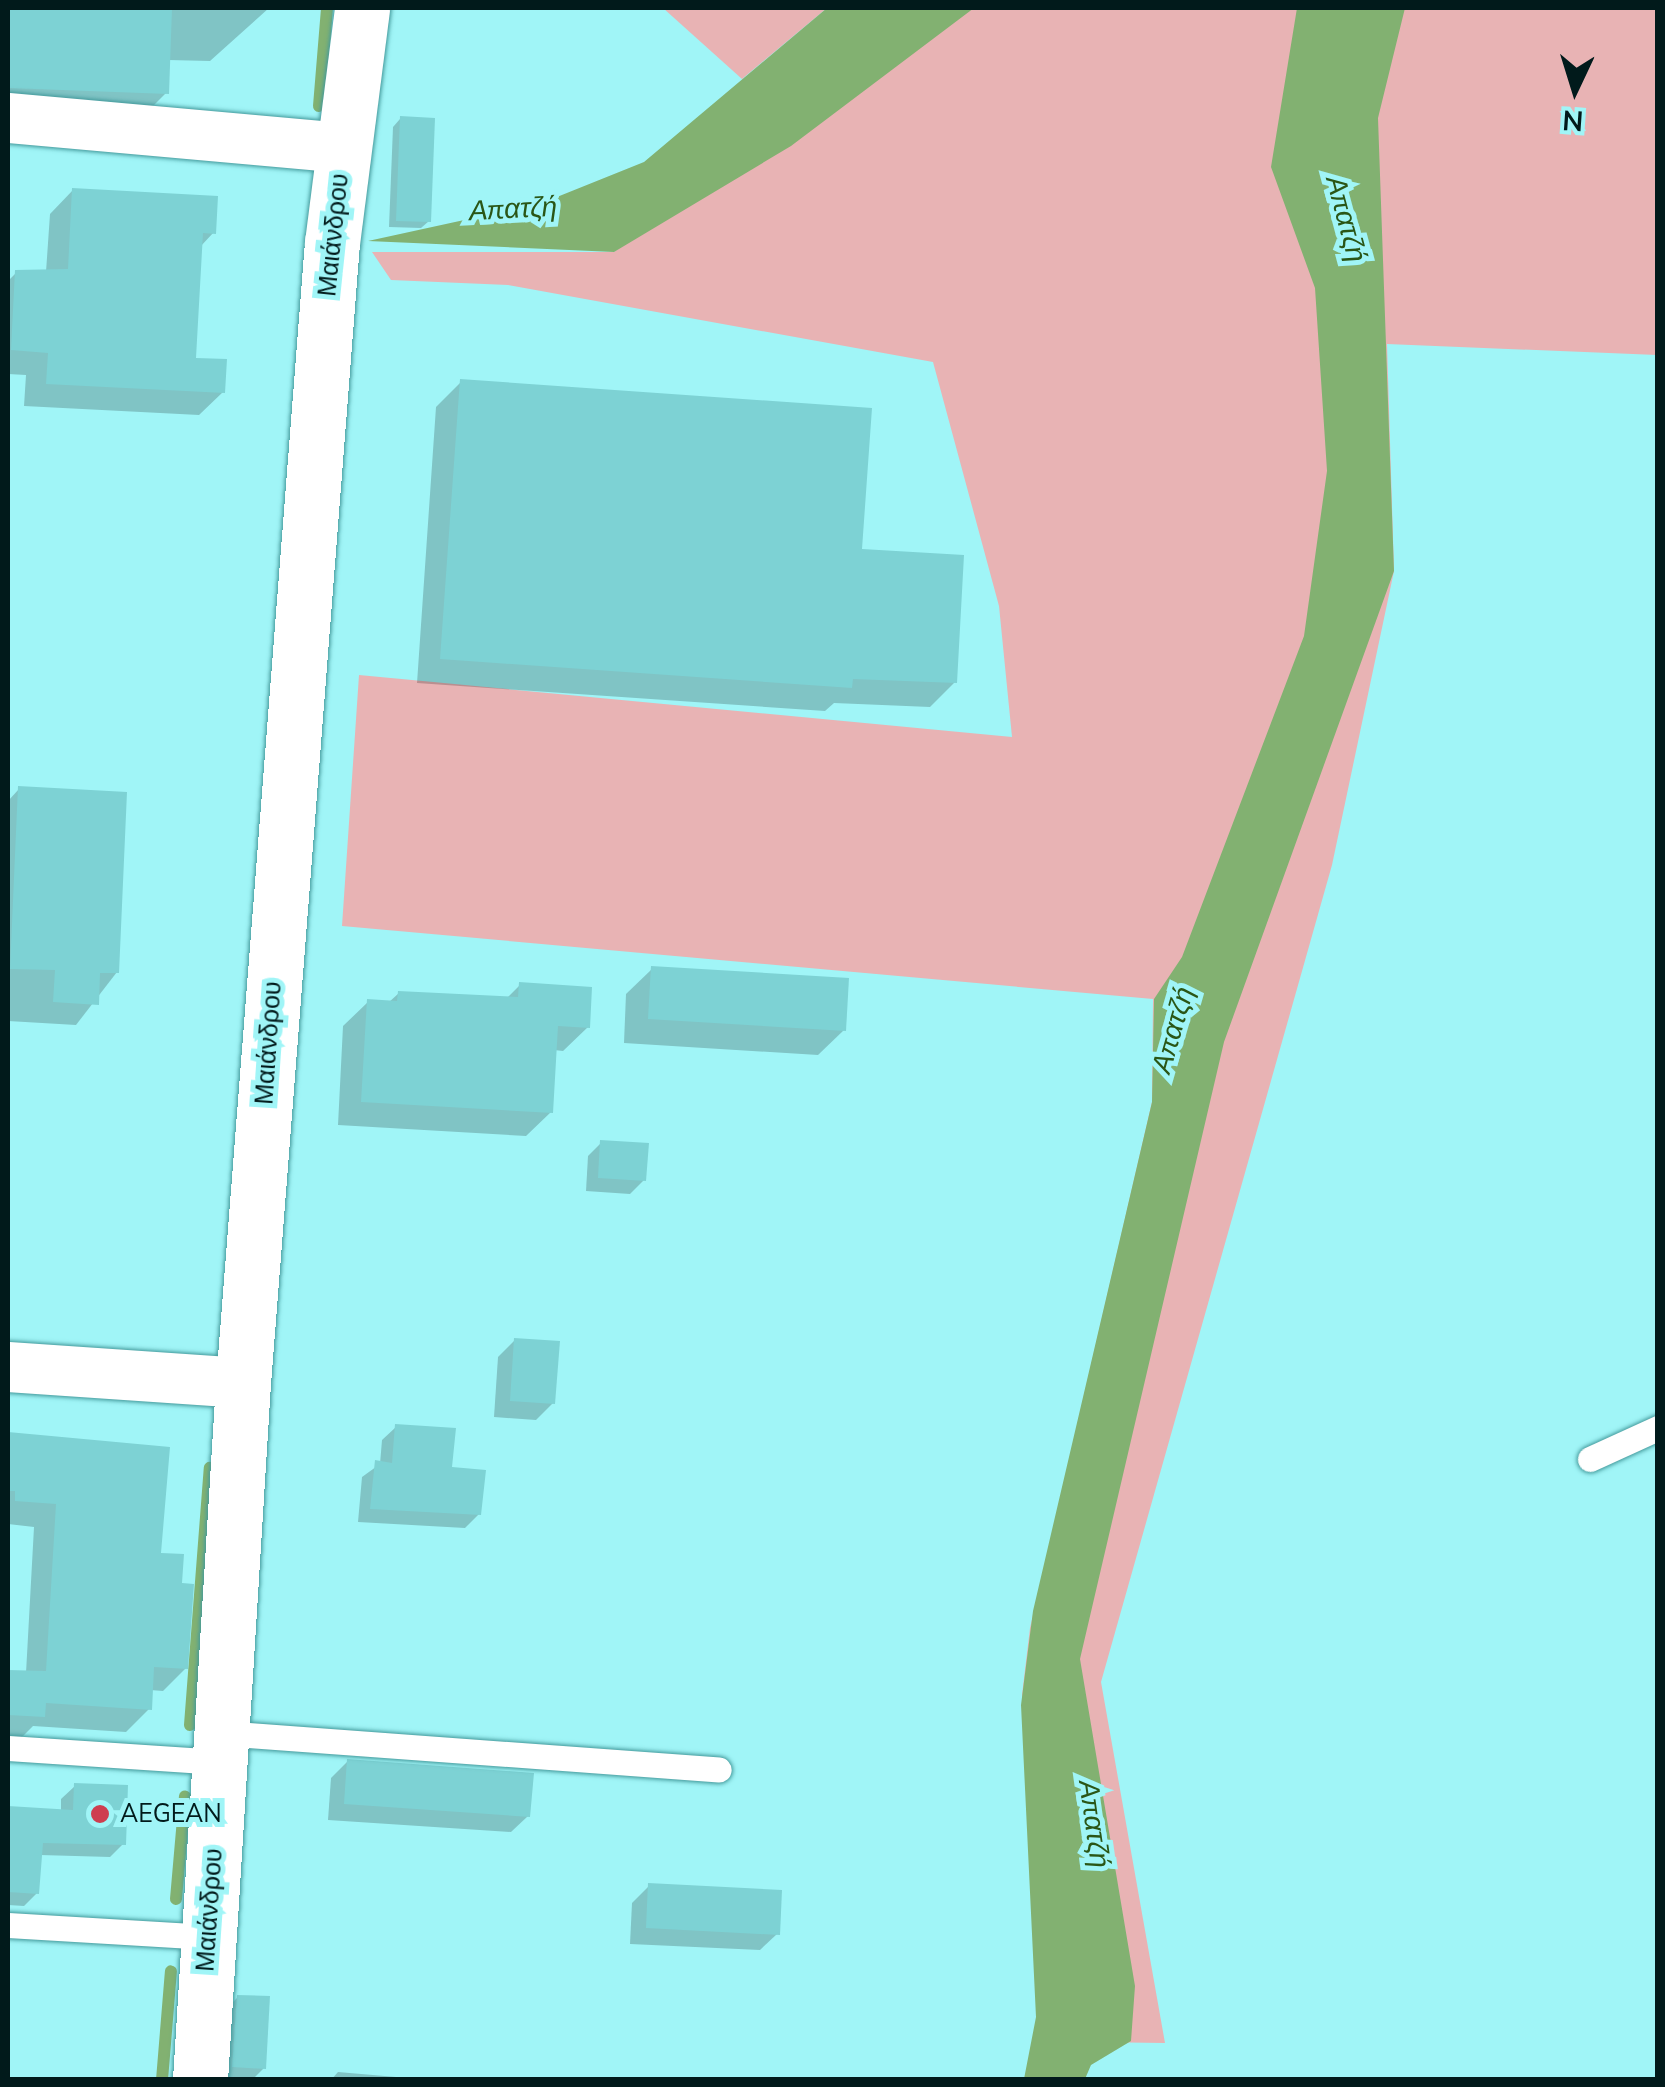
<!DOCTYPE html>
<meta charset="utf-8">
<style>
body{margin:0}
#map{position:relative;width:1665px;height:2087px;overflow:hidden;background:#a0f5f7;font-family:"Nunito Sans",sans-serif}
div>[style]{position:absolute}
.green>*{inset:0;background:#e8b3b4}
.water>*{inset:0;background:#82b171}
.shadow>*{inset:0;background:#0003}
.stream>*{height:12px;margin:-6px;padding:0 6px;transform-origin:6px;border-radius:6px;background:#82b171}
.building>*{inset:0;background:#7dd2d4}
.roads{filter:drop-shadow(0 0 2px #449a9c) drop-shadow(0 0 2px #449a9c)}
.lane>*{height:25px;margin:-12.5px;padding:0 12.5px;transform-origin:12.5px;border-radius:12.5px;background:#fff}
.street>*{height:50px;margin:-25px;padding:0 25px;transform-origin:25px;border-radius:25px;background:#fff}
.secondary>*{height:55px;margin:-27.5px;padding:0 27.5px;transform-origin:27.5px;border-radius:27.5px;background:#fff}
.dots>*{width:28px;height:28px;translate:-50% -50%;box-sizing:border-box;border:5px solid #a0f5f7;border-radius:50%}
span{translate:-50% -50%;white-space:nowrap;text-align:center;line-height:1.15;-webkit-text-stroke:10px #a0f5f7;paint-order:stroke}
.street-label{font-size:25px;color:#011a1b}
.poi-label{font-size:25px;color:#011a1b}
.left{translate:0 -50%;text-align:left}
.water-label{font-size:28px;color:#2a5616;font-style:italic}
.frame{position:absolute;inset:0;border:10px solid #011a1b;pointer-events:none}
.north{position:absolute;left:1525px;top:40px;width:100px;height:100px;-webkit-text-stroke:8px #a0f5f7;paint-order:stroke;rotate:184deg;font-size:28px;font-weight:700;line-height:40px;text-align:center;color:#011a1b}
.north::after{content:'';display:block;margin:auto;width:35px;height:45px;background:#011a1b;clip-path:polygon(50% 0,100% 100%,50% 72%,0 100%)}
</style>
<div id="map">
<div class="green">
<div style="clip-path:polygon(663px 8px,827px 8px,742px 79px)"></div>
<div style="clip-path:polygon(941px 8px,1657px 8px,1657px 355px,1387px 344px,1394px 571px,1332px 865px,1101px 1682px,1165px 2043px,1091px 2042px,1022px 1695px,1030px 1628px,1152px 1102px,1153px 999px,342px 926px,359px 675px,1012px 737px,999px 606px,933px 362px,508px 285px,391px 280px,372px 252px,614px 252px)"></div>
</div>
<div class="water">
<div style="clip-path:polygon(827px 8px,974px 8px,791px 146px,614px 252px,368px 241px,542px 203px,644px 162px)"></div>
<div style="clip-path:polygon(1297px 8px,1405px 8px,1378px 118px,1394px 571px,1224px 1042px,1080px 1659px,1135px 1986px,1131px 2041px,1091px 2065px,1085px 2079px,1024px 2079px,1036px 2017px,1021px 1705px,1033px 1611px,1152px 1102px,1154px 999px,1182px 957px,1304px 636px,1327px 471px,1315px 288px,1271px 167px)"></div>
</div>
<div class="shadow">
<div style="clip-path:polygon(8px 8px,269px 8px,210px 61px,168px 60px,167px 92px,141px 118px,8px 113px)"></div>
<div style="clip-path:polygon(400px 119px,429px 221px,421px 228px,389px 227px,393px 127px)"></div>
<div style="clip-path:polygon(73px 190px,214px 232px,200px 247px,193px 360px,223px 392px,199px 415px,24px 406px,26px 375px,8px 374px,8px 281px,16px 273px,46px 272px,50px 214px)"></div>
<div style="clip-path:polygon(461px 382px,859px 551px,955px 682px,930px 707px,834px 703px,825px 711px,417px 683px,436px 407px)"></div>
<div style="clip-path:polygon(19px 789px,117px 972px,76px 1025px,8px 1021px,8px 801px)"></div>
<div style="clip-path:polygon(652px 969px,844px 1030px,818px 1055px,624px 1043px,626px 994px)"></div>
<div style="clip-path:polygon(520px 985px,588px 1027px,563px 1051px,554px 1050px,551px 1112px,526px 1136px,338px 1125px,343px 1026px,368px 1002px,388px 1003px,399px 993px,506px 999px)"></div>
<div style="clip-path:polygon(601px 1143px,644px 1180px,630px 1194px,586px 1191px,588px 1156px)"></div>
<div style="clip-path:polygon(515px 1340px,553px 1403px,536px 1420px,494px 1417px,498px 1357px)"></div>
<div style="clip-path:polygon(396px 1427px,449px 1469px,479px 1514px,465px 1528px,358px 1522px,362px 1477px,380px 1464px,382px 1440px)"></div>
<div style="clip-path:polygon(8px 1435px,168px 1449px,158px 1555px,180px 1585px,186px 1668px,163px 1691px,150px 1690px,149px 1709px,126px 1732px,33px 1726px,20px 1739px,8px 1738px,8px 1672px,26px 1673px,34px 1527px,8px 1524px)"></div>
<div style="clip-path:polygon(348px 1761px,528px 1816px,511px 1832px,328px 1820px,331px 1778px)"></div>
<div style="clip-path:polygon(75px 1786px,123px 1844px,110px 1857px,40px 1855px,37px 1893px,24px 1906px,8px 1905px,8px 1808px,61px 1812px,61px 1799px)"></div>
<div style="clip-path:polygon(649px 1886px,777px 1934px,760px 1950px,630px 1944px,632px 1903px)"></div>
<div style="clip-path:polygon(238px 1997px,264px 2068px,252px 2080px,217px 2080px,221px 2014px)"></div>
<div style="clip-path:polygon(338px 2072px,431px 2080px,331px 2080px)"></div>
</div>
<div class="stream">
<div style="left:319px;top:106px;width:98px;rotate:-85.3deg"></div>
<div style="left:190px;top:1725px;width:258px;rotate:-85.6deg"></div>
<div style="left:176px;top:1899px;width:103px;rotate:-85deg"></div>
<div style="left:162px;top:2080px;width:109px;rotate:-85.3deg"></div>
</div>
<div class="building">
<div style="clip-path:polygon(8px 8px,172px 8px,169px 94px,8px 88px)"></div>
<div style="clip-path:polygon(400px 116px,435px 118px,431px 222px,396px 221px)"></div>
<div style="clip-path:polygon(72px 188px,218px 196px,216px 234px,203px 233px,196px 358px,227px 359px,225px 393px,46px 384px,48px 353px,11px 350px,15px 270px,68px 269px)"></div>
<div style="clip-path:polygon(460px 379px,872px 408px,862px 549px,964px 555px,957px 683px,853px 679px,852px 688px,440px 659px)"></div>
<div style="clip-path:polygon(18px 786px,127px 792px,119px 973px,100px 973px,99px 1005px,53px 1002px,55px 970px,10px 969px)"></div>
<div style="clip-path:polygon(651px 966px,849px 978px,846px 1031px,648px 1019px)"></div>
<div style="clip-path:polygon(519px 982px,592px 987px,590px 1028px,558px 1026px,553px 1113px,361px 1102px,367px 999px,397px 1001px,398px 991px,518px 997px)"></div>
<div style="clip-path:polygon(600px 1140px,649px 1143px,646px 1181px,598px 1178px)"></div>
<div style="clip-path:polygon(514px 1338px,560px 1341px,555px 1404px,510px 1401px)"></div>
<div style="clip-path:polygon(395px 1424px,456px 1428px,452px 1467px,486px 1470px,481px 1515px,370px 1509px,375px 1460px,392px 1463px)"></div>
<div style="clip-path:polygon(8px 1432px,170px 1447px,161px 1553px,184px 1554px,182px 1583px,194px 1584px,188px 1669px,154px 1667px,152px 1710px,46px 1703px,45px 1717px,8px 1715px,8px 1670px,46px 1671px,56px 1504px,15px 1501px,15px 1491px,8px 1491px)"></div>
<div style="clip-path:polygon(347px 1759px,534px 1773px,530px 1817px,344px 1804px)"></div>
<div style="clip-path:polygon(74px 1783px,128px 1785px,126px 1845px,43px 1843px,39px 1894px,8px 1892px,8px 1806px,73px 1810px)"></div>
<div style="clip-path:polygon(648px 1883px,782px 1890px,780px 1935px,646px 1928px)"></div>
<div style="clip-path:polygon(237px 1995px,270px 1996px,266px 2069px,232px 2067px)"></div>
</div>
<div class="roads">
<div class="lane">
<div style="left:1590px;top:1459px;width:75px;rotate:-24.5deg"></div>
<div style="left:221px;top:1733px;width:499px;rotate:4.2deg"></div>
<div style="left:8px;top:1748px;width:212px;rotate:3.8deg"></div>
<div style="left:8px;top:1925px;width:201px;rotate:3.4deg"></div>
</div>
<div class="street">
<div style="left:8px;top:118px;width:336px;rotate:5.1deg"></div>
<div style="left:8px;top:1367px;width:236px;rotate:3.9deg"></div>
</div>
<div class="secondary">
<div style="left:200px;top:2080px;width:698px;rotate:-86.47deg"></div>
<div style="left:243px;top:1383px;width:1143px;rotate:-85.54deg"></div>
<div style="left:332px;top:243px;width:237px;rotate:-82.7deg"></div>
</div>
</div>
<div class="dots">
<div style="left:100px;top:1814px;background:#ce3e50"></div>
</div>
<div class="street-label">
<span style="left:334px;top:235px;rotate:-84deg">Μαιάνδρου</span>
<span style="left:269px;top:1043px;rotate:-86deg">Μαιάνδρου</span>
<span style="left:210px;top:1910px;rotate:-86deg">Μαιάνδρου</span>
</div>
<div class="poi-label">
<span class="left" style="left:120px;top:1814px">AEGEAN</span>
</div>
<div class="water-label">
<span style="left:513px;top:209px;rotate:-3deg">Απατζή</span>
<span style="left:1346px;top:219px;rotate:75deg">Απατζή</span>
<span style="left:1173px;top:1030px;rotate:-74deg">Απατζή</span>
<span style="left:1094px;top:1824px;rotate:82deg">Απατζή</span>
</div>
<div class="frame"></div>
<div class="north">N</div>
</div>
